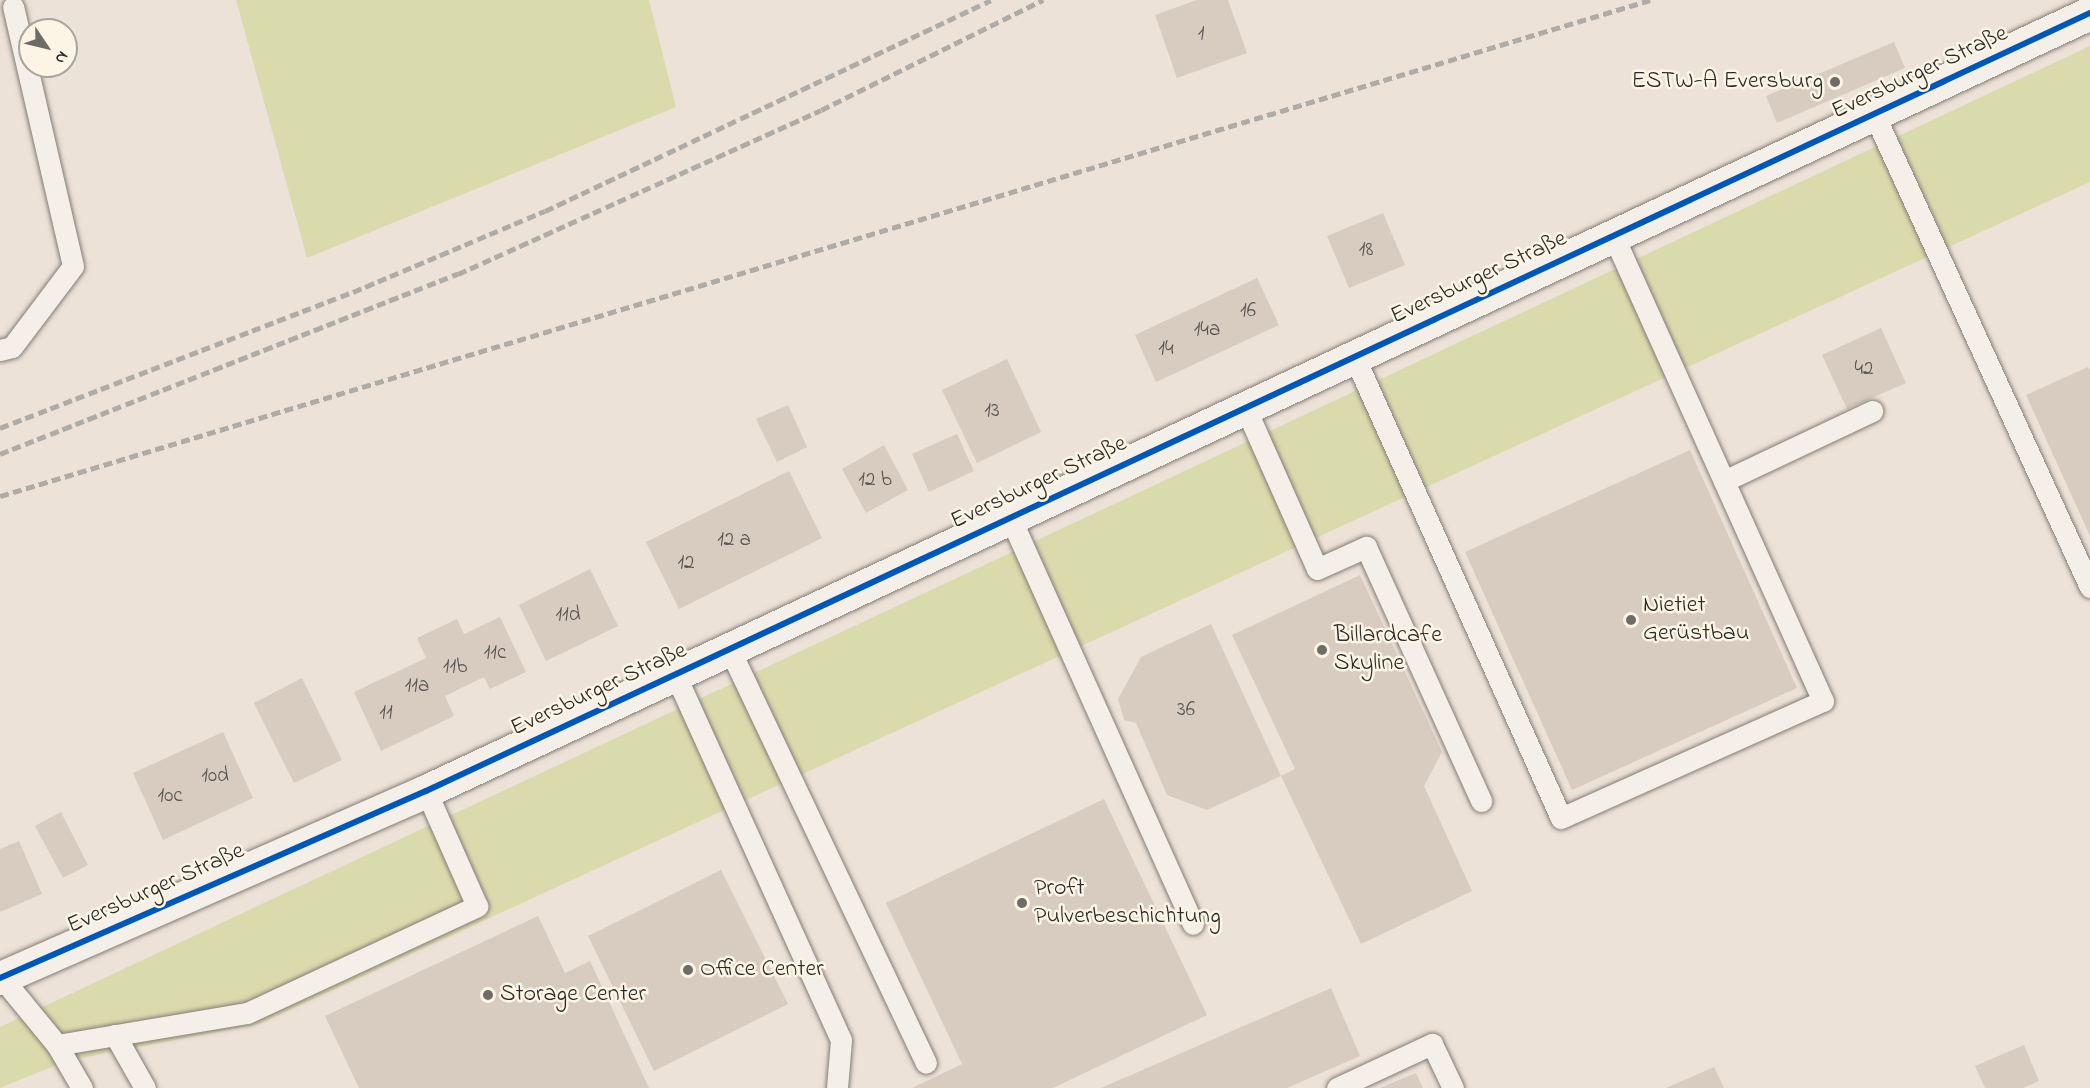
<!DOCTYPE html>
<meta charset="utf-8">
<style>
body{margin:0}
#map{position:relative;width:2090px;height:1088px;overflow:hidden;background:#ede2d7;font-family:"Indie Flower",sans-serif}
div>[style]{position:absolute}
.green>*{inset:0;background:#dadbad}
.building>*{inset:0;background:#d8cbc0}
.roads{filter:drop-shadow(0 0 2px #827d78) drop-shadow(0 0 2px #827d78)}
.lane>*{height:21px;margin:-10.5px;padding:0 10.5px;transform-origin:10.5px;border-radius:10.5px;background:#f4f0e9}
.street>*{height:33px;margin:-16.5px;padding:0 16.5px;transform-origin:16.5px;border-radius:16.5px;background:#f4f0e9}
.rail>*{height:4.5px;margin-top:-2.25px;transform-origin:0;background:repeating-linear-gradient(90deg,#afaca7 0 9px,transparent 0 13.5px)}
.cycleway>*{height:6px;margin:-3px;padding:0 3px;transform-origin:3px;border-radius:3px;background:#0057b8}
.dots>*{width:16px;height:16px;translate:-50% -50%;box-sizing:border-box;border:3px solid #fcf5e5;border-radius:50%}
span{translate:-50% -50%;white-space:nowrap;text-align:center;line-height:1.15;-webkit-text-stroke:5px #fcf5e5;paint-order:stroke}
.number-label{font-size:21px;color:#575451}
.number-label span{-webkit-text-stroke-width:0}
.street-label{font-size:24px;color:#2b2b2b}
.poi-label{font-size:24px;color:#2b2b2b}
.right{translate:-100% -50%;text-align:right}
.left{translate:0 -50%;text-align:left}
.north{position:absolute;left:18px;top:18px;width:60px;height:60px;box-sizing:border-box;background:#fcf5e5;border:2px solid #a8a49b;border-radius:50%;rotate:125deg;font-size:16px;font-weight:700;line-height:24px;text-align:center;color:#2b2b2b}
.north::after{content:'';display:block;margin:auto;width:21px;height:27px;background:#6f6b67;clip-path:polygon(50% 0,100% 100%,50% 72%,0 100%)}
</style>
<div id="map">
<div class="green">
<div style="clip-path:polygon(236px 0,649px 0,676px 107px,307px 258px)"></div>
<div style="clip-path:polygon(2090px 46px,2090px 182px,259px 1024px,66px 1061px,0 1088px,0 1027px)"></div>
</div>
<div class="building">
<div style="clip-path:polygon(1197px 0,1228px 0,1247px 53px,1177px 78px,1155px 15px)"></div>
<div style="clip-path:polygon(1894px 42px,1905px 68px,1777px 123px,1766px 96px)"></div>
<div style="clip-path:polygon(1383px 213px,1405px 265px,1349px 288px,1327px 236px)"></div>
<div style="clip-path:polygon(1257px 278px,1279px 325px,1156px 382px,1135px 335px)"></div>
<div style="clip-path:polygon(1881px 328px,1906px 383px,1847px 409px,1822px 355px)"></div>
<div style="clip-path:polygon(1007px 359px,1041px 432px,977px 463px,942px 390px)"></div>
<div style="clip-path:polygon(2088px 367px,2090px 370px,2090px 536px,2026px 395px)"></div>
<div style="clip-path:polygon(788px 405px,807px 447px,777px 462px,756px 419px)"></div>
<div style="clip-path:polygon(957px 434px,974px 471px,929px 492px,912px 454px)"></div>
<div style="clip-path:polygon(884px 445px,908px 490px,866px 513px,842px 469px)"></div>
<div style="clip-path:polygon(1690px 450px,1797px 688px,1572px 790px,1465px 552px)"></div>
<div style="clip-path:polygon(789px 471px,822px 538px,679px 609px,646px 542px)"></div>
<div style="clip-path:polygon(590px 569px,618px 626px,546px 661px,519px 605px)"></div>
<div style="clip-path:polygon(1360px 575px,1442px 752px,1424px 786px,1472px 891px,1361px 944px,1281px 776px,1295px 769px,1232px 635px)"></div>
<div style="clip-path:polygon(500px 617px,526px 672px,490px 689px,484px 677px,445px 696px,454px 716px,381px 751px,354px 692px,426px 658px,417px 638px,457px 619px,464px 634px)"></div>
<div style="clip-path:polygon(1211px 624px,1281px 776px,1207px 810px,1167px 795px,1136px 723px,1124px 720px,1118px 699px,1141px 657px)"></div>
<div style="clip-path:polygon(302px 678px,342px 760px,294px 783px,254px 703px)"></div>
<div style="clip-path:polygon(223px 732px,253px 798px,163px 840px,133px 773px)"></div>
<div style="clip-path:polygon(1104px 799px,1207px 1015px,1053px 1088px,912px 1088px,962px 1064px,886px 903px)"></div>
<div style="clip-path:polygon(61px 812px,88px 865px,63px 878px,35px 826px)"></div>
<div style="clip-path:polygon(19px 841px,42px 894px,0 912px,0 849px)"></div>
<div style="clip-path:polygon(721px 870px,788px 1004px,654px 1071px,588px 936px)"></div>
<div style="clip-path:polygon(538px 916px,565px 973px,590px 961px,649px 1088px,359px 1088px,325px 1016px)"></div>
<div style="clip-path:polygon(1331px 988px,1360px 1056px,1287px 1088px,1101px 1088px)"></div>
<div style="clip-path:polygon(2024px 1045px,2039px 1081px,2023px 1088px,1985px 1088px,1975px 1066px)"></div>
<div style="clip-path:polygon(1714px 1067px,1724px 1088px,1666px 1088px)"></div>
<div style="clip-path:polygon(1416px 1073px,1423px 1088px,1380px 1088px)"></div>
</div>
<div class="roads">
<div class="lane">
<div style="left:1874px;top:114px;width:520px;rotate:65.46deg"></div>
<div style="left:0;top:350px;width:12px;rotate:-14deg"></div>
<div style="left:12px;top:347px;width:101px;rotate:-53deg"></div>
<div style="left:73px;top:266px;width:266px;rotate:-103deg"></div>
<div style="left:1354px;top:356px;width:506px;rotate:65.87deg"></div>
<div style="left:1561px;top:818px;width:287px;rotate:-24.1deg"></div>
<div style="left:1823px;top:701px;width:511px;rotate:-114.26deg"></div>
<div style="left:1245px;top:407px;width:177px;rotate:66deg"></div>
<div style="left:1317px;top:569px;width:54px;rotate:-24.2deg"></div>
<div style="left:1366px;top:547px;width:279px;rotate:65.6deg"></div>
<div style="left:1724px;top:481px;width:164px;rotate:-25.3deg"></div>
<div style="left:1010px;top:517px;width:446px;rotate:65.8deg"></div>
<div style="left:729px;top:648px;width:459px;rotate:64.6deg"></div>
<div style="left:675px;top:674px;width:402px;rotate:65.6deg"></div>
<div style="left:841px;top:1040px;width:48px;rotate:94.8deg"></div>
<div style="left:2px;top:978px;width:87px;rotate:50.6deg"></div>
<div style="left:57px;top:1045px;width:50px;rotate:59.8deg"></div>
<div style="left:115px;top:1035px;width:61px;rotate:60.5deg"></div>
<div style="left:57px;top:1045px;width:193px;rotate:-9.6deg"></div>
<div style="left:247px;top:1013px;width:254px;rotate:-24.9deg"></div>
<div style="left:477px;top:906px;width:126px;rotate:-113.9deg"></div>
<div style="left:1337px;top:1088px;width:105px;rotate:-24.9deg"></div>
<div style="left:1432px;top:1044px;width:49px;rotate:64.5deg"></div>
</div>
<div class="street">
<div style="left:0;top:978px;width:465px;rotate:-23.7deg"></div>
<div style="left:426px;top:791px;width:1837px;rotate:-25.06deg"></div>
</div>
</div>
<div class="rail">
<div style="left:0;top:428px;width:378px;rotate:-21.1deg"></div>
<div style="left:353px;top:292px;width:208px;rotate:-22.9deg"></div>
<div style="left:545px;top:211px;width:493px;rotate:-25.3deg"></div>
<div style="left:0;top:454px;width:492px;rotate:-21.5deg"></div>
<div style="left:458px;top:274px;width:398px;rotate:-24.3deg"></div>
<div style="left:821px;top:110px;width:248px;rotate:-26.4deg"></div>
<div style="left:0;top:496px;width:1723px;rotate:-16.73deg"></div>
</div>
<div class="cycleway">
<div style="left:0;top:978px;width:465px;rotate:-23.7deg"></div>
<div style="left:426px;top:791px;width:1837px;rotate:-25.06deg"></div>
</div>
<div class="dots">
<div style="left:1835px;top:82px;background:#6f6b67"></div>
<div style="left:1631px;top:620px;background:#6f6b67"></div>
<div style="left:1322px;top:650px;background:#6f6b67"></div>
<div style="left:1022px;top:903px;background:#6f6b67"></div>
<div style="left:688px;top:970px;background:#6f6b67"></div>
<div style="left:488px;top:995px;background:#6f6b67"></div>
</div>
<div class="number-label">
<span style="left:1201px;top:34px">1</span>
<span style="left:1366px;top:250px">18</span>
<span style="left:1248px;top:311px">16</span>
<span style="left:1207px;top:330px">14a</span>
<span style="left:1166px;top:349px">14</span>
<span style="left:1864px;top:369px">42</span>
<span style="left:992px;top:411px">13</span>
<span style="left:875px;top:480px">12 b</span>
<span style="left:734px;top:540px">12 a</span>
<span style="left:686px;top:563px">12</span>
<span style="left:568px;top:615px">11d</span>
<span style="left:495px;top:653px">11c</span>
<span style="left:455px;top:667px">11b</span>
<span style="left:417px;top:686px">11a</span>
<span style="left:1186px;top:710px">36</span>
<span style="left:386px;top:713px">11</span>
<span style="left:215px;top:776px">10d</span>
<span style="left:170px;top:796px">10c</span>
</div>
<div class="street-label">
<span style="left:1920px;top:73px;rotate:-25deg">Eversburger Straße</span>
<span style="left:1479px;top:278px;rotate:-25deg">Eversburger Straße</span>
<span style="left:1039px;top:483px;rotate:-25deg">Eversburger Straße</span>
<span style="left:599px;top:690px;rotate:-25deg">Eversburger Straße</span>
<span style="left:156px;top:889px;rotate:-24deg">Eversburger Straße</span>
</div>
<div class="poi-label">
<span class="right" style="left:1823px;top:82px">ESTW-A Eversburg</span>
<span class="left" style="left:1643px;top:620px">Nietiet<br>Gerüstbau</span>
<span class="left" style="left:1334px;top:650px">Billardcafe<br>Skyline</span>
<span class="left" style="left:1034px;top:903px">Proft<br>Pulverbeschichtung</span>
<span class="left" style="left:700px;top:970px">Office Center</span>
<span class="left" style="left:500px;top:995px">Storage Center</span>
</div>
<div class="north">N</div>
</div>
